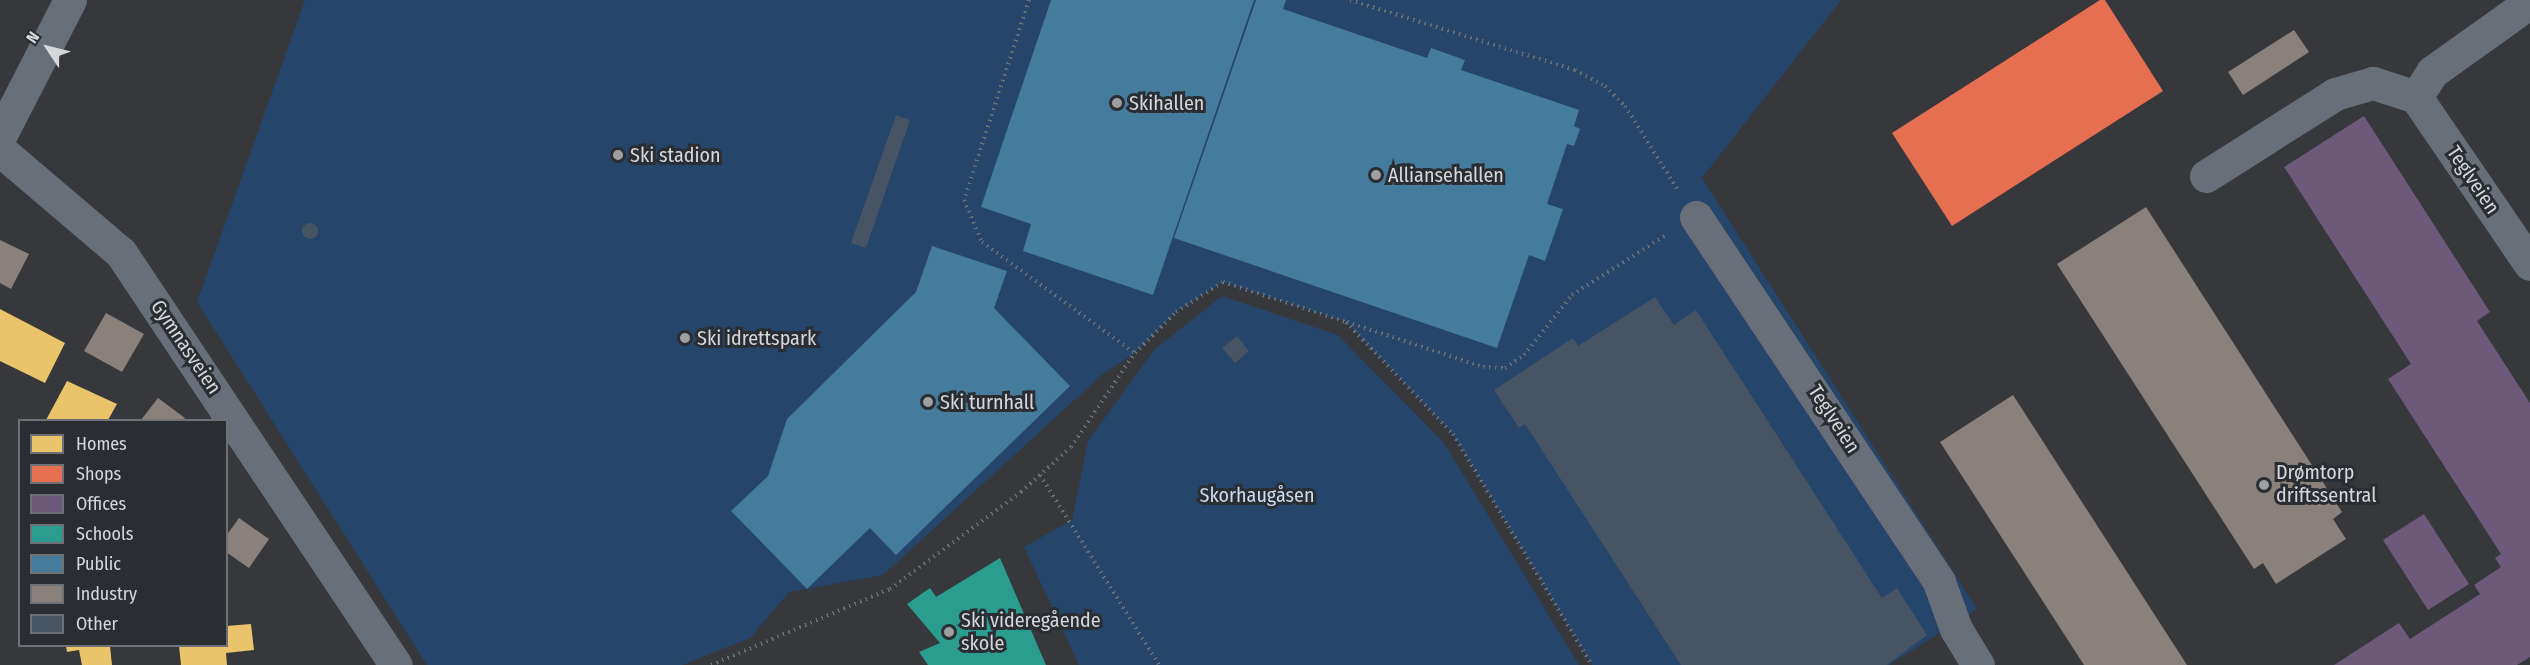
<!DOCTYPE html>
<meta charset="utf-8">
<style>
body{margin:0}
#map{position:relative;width:2530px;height:665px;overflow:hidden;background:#36383b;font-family:"Fira Sans Condensed",sans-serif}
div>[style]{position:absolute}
.green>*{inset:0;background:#26456b}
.homes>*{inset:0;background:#e9c46a}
.shops>*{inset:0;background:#e76f51}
.offices>*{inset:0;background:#6d597a}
.schools>*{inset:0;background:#2a9d8f}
.public>*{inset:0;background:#457b9d}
.industry>*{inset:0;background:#8a817c}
.building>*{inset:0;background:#475463}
.round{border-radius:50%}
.path>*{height:4px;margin-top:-2px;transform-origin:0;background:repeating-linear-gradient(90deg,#696e75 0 1.5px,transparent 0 6px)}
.minor>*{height:33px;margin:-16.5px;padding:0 16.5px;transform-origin:16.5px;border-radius:16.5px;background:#696f78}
.dots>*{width:16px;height:16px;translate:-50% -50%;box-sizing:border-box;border:3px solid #2a2e33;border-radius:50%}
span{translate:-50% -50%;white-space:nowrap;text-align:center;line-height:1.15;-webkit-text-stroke:6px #2a2e33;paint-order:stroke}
.poi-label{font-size:20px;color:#d5d7db}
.left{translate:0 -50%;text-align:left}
.street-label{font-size:20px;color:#d5d7db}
.park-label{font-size:20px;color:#cbdaed}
.legend{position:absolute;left:18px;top:419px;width:210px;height:228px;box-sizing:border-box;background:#2a2e33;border:2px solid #6e7276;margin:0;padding:8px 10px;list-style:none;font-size:18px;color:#d5d7db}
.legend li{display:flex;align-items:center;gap:12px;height:30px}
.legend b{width:30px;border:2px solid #6e7276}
.north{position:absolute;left:18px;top:18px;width:60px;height:60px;-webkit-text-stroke:4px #2a2e33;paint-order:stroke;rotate:305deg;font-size:16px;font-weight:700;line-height:24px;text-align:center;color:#d5d7db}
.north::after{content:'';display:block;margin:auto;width:21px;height:27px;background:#d5d7db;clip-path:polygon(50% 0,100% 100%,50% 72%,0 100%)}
</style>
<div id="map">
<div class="green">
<div style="clip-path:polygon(305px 0,1841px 0,1702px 178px,1977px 609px,1889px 665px,1592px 665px,1453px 434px,1346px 322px,1223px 282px,1176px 312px,1135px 353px,1103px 374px,883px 575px,789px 592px,750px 638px,682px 665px,427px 665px,197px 302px)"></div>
<div style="clip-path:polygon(1222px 296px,1338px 335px,1444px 443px,1579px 665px,1079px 665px,1024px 547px,1072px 520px,1088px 441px,1154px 350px)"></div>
</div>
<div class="homes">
<div style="clip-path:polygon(0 309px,65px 343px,45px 383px,0 361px)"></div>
<div style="clip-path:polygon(67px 381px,117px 404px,108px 420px,46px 420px)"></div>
<div style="clip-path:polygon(251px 624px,254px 650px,226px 653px,227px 665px,181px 665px,179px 646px,226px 646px,226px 626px)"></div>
<div style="clip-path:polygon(66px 646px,110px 646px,112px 665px,82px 665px,79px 650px,67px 652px)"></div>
</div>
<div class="shops">
<div style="clip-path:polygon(2100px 0,2105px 0,2163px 91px,1952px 226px,1892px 133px)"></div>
</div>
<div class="offices">
<div style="clip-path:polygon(2364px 116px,2490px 312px,2477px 321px,2530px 403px,2530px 657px,2517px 665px,2334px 665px,2399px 623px,2410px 639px,2480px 594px,2474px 585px,2501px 567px,2495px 558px,2501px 554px,2388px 379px,2411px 364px,2284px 167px)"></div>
<div style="clip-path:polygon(2424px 514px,2469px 584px,2428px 610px,2383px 540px)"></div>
</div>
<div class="schools">
<div style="clip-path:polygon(1000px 558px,1046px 665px,928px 665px,919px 652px,940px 643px,907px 604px,930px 588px,936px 597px)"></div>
</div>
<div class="public">
<div style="clip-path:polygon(1051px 0,1254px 0,1153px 295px,1023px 251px,1031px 224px,981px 207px)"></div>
<div style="clip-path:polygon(1256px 0,1286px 0,1283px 9px,1427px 58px,1431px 48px,1465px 60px,1461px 70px,1579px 110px,1574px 126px,1580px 129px,1574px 146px,1567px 144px,1547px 204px,1563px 209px,1545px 261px,1529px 255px,1497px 348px,1174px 238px)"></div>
<div style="clip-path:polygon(932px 246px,1007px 271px,994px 308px,1070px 386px,896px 555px,870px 528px,807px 589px,731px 511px,768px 476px,787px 419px,916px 292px)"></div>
</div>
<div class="industry">
<div style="clip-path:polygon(2294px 30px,2309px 52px,2243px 95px,2228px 72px)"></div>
<div style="clip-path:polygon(2146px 207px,2342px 512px,2333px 519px,2346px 539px,2276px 584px,2263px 563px,2254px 569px,2057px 264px)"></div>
<div style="clip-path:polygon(0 240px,29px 254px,11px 289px,0 283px)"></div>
<div style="clip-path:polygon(106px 313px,144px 334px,122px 372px,84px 351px)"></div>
<div style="clip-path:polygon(2013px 395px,2187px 665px,2084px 665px,1940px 442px)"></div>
<div style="clip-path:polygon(158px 398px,185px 418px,183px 420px,141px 420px)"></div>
<div style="clip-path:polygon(239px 518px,269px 539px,249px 568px,226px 552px,226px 536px)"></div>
</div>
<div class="building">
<div style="clip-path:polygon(896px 115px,910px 120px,866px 248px,851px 243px)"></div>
<div class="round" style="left:302px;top:223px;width:16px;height:16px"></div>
<div style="clip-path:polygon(1655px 297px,1674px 325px,1696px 310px,1882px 598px,1897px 588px,1927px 635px,1887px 665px,1681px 665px,1525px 424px,1519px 428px,1494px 390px,1573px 338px,1578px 346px)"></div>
<div style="clip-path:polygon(1237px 336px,1249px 351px,1235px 363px,1222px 348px)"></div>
</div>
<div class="path">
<div style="left:1029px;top:0;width:210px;rotate:108deg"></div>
<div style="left:964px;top:200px;width:46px;rotate:66.8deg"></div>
<div style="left:982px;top:242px;width:189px;rotate:36deg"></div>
<div style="left:1350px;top:0;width:236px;rotate:17.3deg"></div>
<div style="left:1575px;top:70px;width:34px;rotate:28deg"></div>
<div style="left:1605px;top:86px;width:28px;rotate:45deg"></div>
<div style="left:1625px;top:106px;width:99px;rotate:57.8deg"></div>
<div style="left:1347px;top:322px;width:143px;rotate:18.3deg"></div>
<div style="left:1483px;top:367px;width:22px;rotate:3deg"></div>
<div style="left:1505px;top:368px;width:23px;rotate:-34deg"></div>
<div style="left:1524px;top:355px;width:77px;rotate:-51.3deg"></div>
<div style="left:1572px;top:295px;width:112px;rotate:-32.6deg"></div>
<div style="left:1040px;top:475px;width:224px;rotate:57.9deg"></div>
<div style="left:711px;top:665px;width:194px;rotate:-23deg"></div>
<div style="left:890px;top:589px;width:163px;rotate:-36.5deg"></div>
<div style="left:1021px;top:492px;width:67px;rotate:-42deg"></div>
<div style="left:1071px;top:447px;width:114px;rotate:-55.8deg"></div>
<div style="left:1135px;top:353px;width:58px;rotate:-45deg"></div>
<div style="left:1176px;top:312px;width:56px;rotate:-32.6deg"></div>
<div style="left:1223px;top:282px;width:129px;rotate:18deg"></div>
<div style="left:1346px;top:322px;width:155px;rotate:46.3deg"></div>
<div style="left:1453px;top:434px;width:270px;rotate:59deg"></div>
</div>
<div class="minor">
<div style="left:2416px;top:97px;width:202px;rotate:55.7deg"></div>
<div style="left:2416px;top:97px;width:30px;rotate:-57deg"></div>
<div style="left:2432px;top:72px;width:120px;rotate:-35.5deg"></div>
<div style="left:0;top:136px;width:153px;rotate:-62.8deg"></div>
<div style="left:0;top:150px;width:159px;rotate:40.4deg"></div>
<div style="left:121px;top:253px;width:495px;rotate:56.3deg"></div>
<div style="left:2206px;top:176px;width:153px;rotate:-32.4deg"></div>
<div style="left:2335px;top:94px;width:40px;rotate:-16deg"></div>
<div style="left:2373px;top:83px;width:45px;rotate:18deg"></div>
<div style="left:1696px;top:217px;width:438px;rotate:56.3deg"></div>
<div style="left:1939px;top:582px;width:50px;rotate:70.1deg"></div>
<div style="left:1956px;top:629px;width:42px;rotate:58.6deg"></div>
</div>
<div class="dots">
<div style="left:1117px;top:103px;background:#9d9fa3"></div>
<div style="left:618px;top:155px;background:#9d9fa3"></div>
<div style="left:1376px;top:175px;background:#9d9fa3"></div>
<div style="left:685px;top:338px;background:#9d9fa3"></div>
<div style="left:928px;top:402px;background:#9d9fa3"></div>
<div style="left:2264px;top:485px;background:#9d9fa3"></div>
<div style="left:949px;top:632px;background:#9d9fa3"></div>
</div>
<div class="poi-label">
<span class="left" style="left:1129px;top:103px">Skihallen</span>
<span class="left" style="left:630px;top:155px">Ski stadion</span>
<span class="left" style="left:1388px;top:175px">Alliansehallen</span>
<span class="left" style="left:697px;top:338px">Ski idrettspark</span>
<span class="left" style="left:940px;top:402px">Ski turnhall</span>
<span class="left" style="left:2276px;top:484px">Drømtorp<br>driftssentral</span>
<span class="left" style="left:961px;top:632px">Ski videregående<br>skole</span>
</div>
<div class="street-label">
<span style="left:2473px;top:180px;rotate:56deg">Teglveien</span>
<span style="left:186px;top:347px;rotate:56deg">Gymnasveien</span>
<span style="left:1834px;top:419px;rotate:57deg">Teglveien</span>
</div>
<div class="park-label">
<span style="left:1257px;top:495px">Skorhaugåsen</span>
</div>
<ul class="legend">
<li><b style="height:16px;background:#e9c46a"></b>Homes</li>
<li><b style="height:16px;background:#e76f51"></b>Shops</li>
<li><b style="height:16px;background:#6d597a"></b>Offices</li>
<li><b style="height:16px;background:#2a9d8f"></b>Schools</li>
<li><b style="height:16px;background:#457b9d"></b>Public</li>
<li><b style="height:16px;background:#8a817c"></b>Industry</li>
<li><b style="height:16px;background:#475463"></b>Other</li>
</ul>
<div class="north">N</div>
</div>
